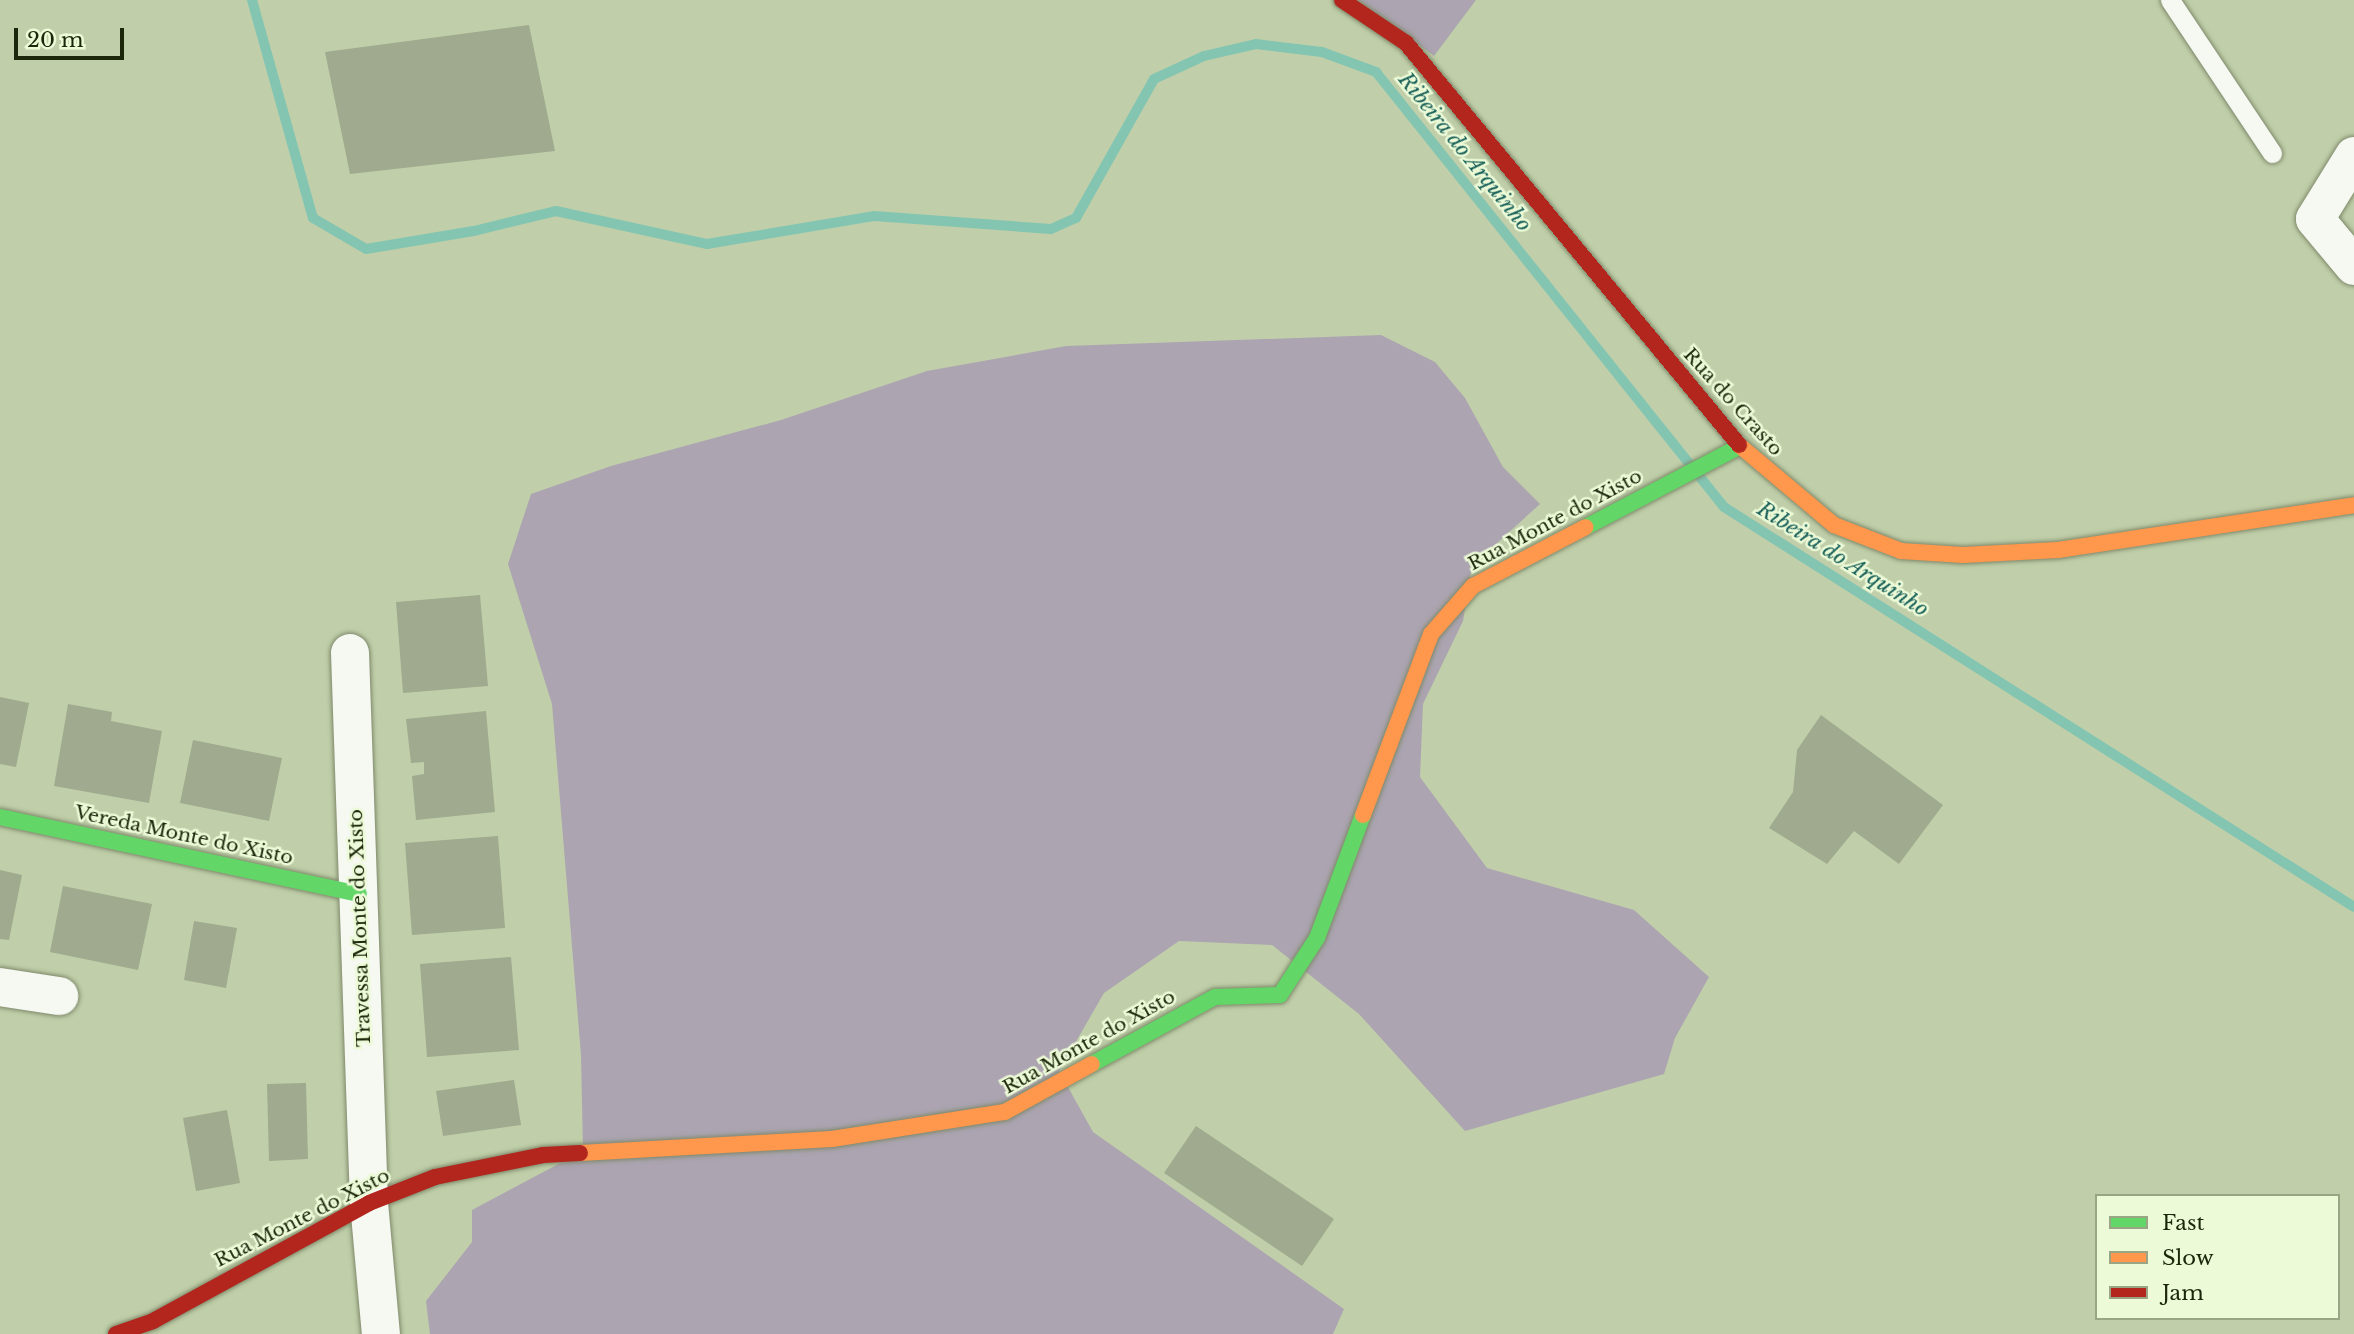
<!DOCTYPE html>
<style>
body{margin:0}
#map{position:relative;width:2354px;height:1334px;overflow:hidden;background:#c0cfa9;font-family:"Libre Baskerville",serif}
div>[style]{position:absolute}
.forest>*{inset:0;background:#aca4b1}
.stream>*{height:10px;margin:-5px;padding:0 5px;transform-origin:5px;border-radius:5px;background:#84c5b2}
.building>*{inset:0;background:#9faa8e}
.roads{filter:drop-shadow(0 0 2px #7f896b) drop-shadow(0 0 2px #7f896b)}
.lane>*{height:19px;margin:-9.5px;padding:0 9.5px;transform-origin:9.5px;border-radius:9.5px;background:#f6f8f2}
.street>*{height:38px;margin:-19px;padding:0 19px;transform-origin:19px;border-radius:19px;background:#f6f8f2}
.fast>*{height:16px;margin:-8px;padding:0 8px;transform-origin:8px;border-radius:8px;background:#63d668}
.slow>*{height:16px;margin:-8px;padding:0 8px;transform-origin:8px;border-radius:8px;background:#ff974d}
.jam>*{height:16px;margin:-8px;padding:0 8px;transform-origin:8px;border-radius:8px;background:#b3261e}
span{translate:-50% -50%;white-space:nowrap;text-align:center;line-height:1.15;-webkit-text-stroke:5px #ecfad7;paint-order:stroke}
.street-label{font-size:19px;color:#1c260a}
.water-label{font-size:21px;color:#175f58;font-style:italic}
.legend{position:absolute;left:2095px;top:1194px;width:245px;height:126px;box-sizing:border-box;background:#ecfad7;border:2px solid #99a585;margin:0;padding:9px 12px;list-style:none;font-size:21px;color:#1c260a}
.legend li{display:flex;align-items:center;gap:14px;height:35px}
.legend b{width:35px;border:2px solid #99a585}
.scale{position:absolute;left:14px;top:28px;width:110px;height:32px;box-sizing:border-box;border:4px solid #1c260a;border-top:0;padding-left:9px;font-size:21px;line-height:24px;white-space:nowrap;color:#1c260a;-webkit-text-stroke:5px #ecfad7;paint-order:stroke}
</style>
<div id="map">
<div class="forest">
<div style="clip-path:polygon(1358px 0,1476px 0,1434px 56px)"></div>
<div style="clip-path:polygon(1381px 335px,1435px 362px,1465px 398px,1503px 467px,1540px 504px,1472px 566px,1463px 621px,1423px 704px,1420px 777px,1487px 868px,1634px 910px,1709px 977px,1675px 1038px,1664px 1074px,1465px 1131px,1359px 1014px,1272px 945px,1179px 941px,1104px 993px,1059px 1071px,1093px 1132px,1344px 1309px,1333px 1334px,430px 1334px,426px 1301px,472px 1242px,472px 1210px,583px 1151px,581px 1055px,552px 704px,508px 564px,531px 494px,611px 466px,781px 420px,927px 371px,1066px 346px)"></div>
</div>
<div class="stream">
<div style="left:252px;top:0;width:226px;rotate:74.4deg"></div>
<div style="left:313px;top:218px;width:61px;rotate:30.3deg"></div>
<div style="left:366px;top:249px;width:109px;rotate:-9.5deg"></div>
<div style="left:474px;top:231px;width:84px;rotate:-13.7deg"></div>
<div style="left:556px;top:211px;width:155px;rotate:12.3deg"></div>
<div style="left:707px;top:244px;width:169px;rotate:-9.5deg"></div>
<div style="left:874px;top:216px;width:177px;rotate:4.2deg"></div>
<div style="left:1051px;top:229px;width:27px;rotate:-24deg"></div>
<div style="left:1076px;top:218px;width:159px;rotate:-60.7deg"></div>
<div style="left:1154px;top:79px;width:55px;rotate:-24.7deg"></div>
<div style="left:1204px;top:56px;width:53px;rotate:-13deg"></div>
<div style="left:1256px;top:44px;width:66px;rotate:6.9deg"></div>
<div style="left:1322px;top:52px;width:58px;rotate:20.3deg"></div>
<div style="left:1376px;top:72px;width:557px;rotate:51.34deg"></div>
<div style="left:1724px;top:507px;width:746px;rotate:32.41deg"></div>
</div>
<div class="building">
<div style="clip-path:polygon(529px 25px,555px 151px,350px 174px,325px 52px)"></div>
<div style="clip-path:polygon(480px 595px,488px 686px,403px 693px,396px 602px)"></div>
<div style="clip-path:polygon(0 697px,29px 703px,16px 767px,0 764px)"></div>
<div style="clip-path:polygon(68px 704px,112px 712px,111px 721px,162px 731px,149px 803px,54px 786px)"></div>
<div style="clip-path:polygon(486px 711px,495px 812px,416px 820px,412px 776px,424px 774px,424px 762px,411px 763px,406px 719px)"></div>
<div style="clip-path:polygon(1821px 715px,1943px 805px,1899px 864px,1854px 831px,1827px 864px,1769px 828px,1793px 792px,1797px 750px)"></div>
<div style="clip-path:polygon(193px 740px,282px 758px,269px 821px,180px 803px)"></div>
<div style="clip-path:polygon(498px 836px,505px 928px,412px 935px,405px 843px)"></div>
<div style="clip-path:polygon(0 870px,22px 875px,9px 940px,0 939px)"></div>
<div style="clip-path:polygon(63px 886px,152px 904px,138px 970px,50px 952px)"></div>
<div style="clip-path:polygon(194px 921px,237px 928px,226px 988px,184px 980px)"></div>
<div style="clip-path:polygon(511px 957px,519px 1050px,427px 1057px,420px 964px)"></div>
<div style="clip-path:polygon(514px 1080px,521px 1125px,443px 1136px,436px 1091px)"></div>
<div style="clip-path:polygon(306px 1083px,308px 1159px,269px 1161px,267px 1084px)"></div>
<div style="clip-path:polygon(227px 1110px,240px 1183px,196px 1191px,183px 1118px)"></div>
<div style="clip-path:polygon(1196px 1126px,1334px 1219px,1302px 1266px,1164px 1173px)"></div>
</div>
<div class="roads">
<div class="lane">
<div style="left:2170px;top:0;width:184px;rotate:56.3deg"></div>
</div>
<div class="street">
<div style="left:2354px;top:156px;width:74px;rotate:121.8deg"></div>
<div style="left:2315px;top:219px;width:61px;rotate:50.3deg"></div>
<div style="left:350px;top:653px;width:550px;rotate:88.02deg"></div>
<div style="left:369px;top:1203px;width:132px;rotate:84.8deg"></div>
<div style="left:0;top:987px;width:60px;rotate:8.7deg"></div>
</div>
<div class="fast">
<div style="left:1586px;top:527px;width:174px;rotate:-27.7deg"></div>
<div style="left:0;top:817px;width:367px;rotate:12.1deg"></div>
<div style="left:1092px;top:1064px;width:140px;rotate:-28.6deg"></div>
<div style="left:1215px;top:997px;width:65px;rotate:-1.8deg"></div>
<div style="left:1280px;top:995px;width:68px;rotate:-57deg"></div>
<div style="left:1317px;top:938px;width:131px;rotate:-69.5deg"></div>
</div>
<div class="slow">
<div style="left:1739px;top:445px;width:124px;rotate:40.1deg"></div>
<div style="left:1834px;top:525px;width:72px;rotate:21.2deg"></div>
<div style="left:1901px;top:551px;width:62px;rotate:3.7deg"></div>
<div style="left:1963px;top:555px;width:95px;rotate:-3deg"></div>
<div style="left:2058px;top:550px;width:299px;rotate:-8.6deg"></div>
<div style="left:1363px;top:815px;width:193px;rotate:-69.4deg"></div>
<div style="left:1431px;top:634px;width:64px;rotate:-48.8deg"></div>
<div style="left:1473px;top:586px;width:127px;rotate:-27.6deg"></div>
<div style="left:580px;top:1153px;width:252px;rotate:-3.2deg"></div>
<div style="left:832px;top:1139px;width:175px;rotate:-8.9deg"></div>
<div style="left:1005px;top:1112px;width:99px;rotate:-28.9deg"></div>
</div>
<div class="jam">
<div style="left:1342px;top:0;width:77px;rotate:33.9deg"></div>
<div style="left:1406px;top:43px;width:522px;rotate:50.36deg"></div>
<div style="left:116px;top:1334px;width:39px;rotate:-19deg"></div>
<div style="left:153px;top:1321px;width:246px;rotate:-28.6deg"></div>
<div style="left:369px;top:1203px;width:71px;rotate:-21.5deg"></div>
<div style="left:435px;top:1177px;width:110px;rotate:-11.5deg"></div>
<div style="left:543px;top:1155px;width:37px;rotate:-3deg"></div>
</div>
</div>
<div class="street-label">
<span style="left:1733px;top:402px;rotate:48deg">Rua do Crasto</span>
<span style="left:1555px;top:520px;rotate:-28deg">Rua Monte do Xisto</span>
<span style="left:184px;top:835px;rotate:12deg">Vereda Monte do Xisto</span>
<span style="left:360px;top:928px;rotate:-92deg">Travessa Monte do Xisto</span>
<span style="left:1089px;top:1042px;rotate:-29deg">Rua Monte do Xisto</span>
<span style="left:302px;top:1218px;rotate:-27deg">Rua Monte do Xisto</span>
</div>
<div class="water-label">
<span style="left:1465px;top:152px;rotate:51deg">Ribeira do Arquinho</span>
<span style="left:1843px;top:559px;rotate:32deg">Ribeira do Arquinho</span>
</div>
<ul class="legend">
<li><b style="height:9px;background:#63d668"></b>Fast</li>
<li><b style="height:9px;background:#ff974d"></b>Slow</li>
<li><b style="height:9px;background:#b3261e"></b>Jam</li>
</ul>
<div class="scale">20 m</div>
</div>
